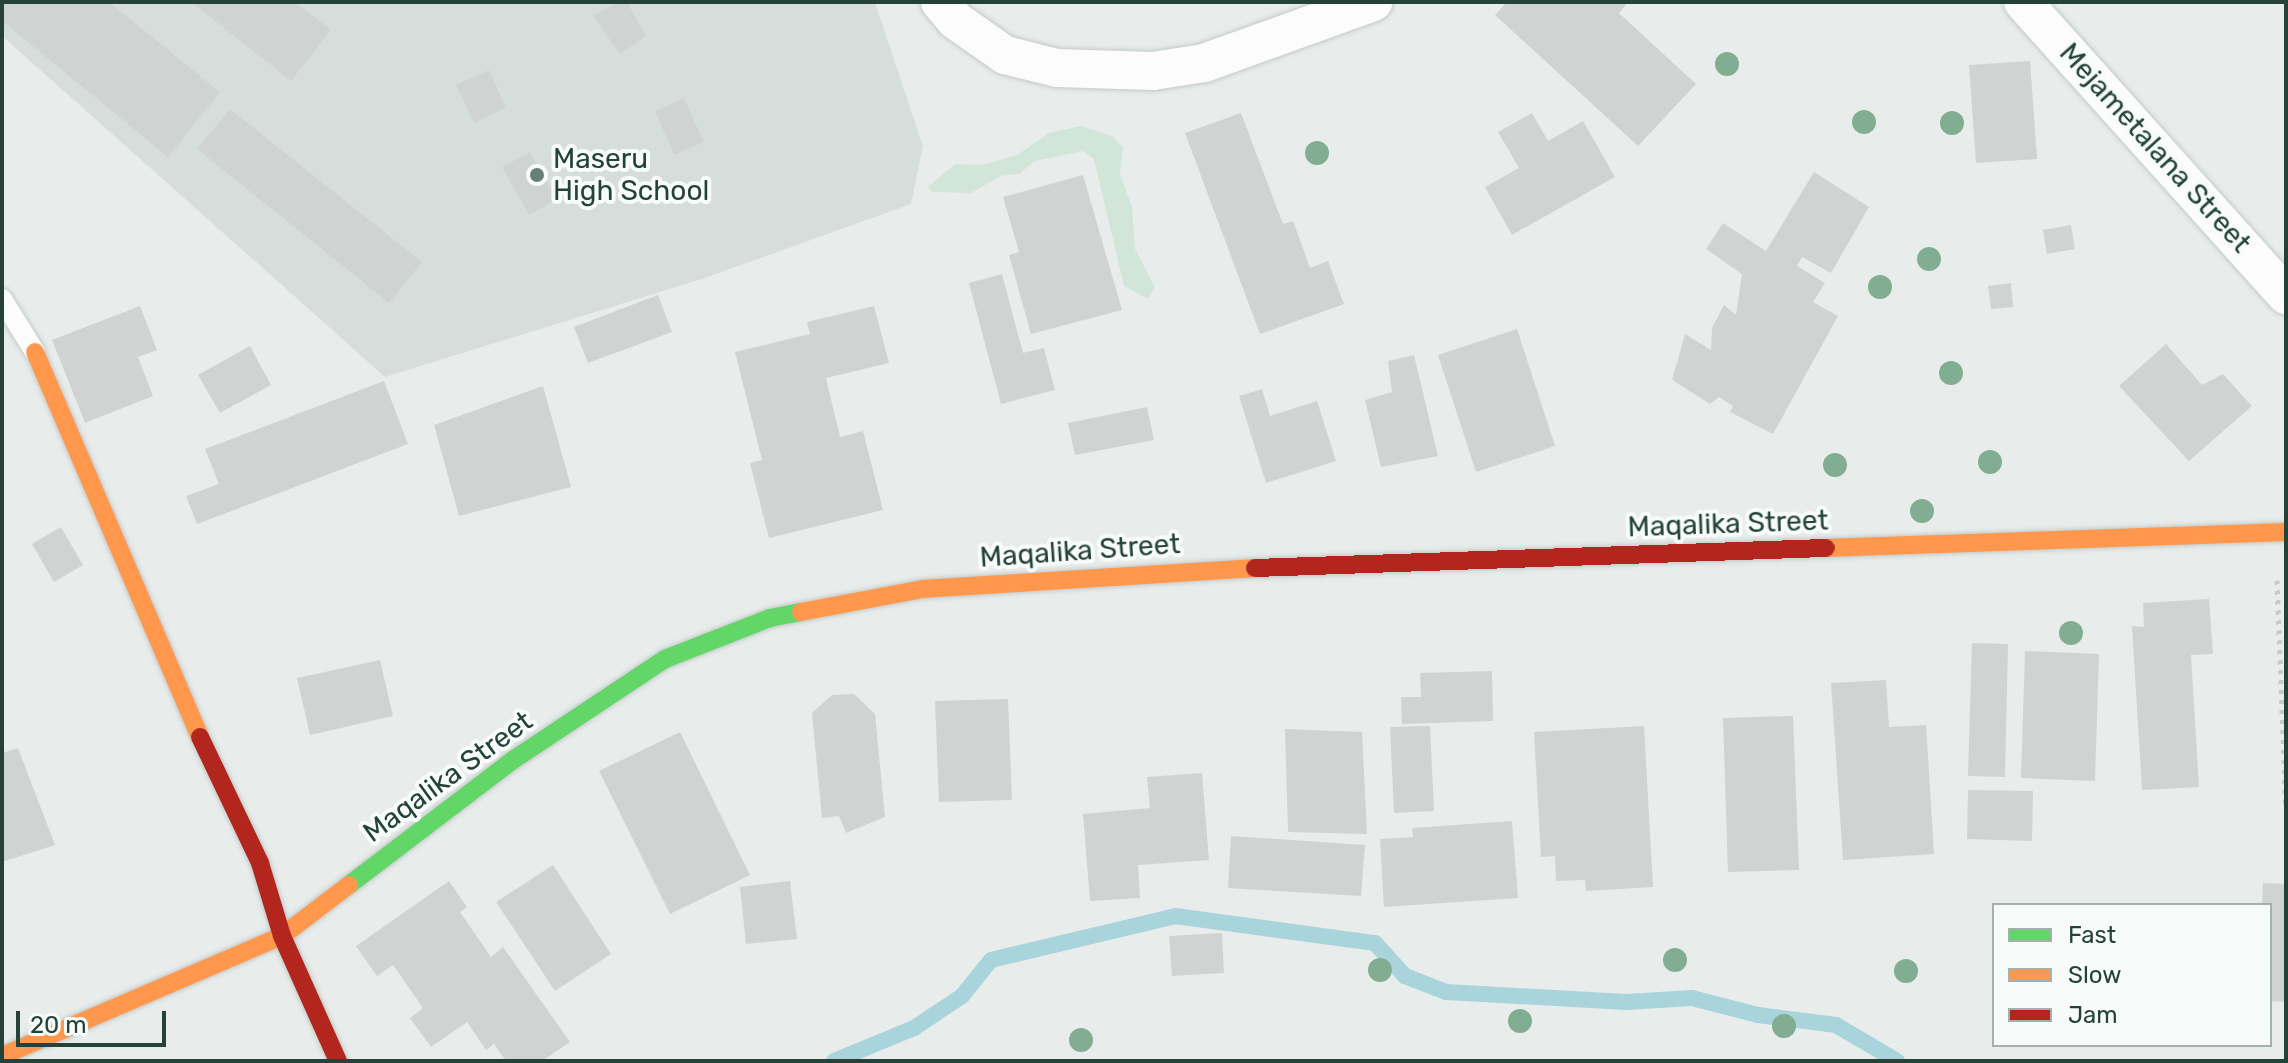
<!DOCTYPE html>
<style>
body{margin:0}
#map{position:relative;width:2288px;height:1063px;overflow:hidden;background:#e8edeb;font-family:Rubik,sans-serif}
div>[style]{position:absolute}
.built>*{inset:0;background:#d6dedb}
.green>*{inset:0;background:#d1e6d8}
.stream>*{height:16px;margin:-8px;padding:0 8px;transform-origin:8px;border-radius:8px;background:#a9d4db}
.building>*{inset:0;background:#cfd4d2}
.path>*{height:5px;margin-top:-2.5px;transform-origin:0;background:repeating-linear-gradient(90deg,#c3ccca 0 4px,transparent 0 10px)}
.roads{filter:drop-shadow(0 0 2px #c5cac8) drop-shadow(0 0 2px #c5cac8)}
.lane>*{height:20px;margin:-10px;padding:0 10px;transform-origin:10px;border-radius:10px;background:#fcfcfc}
.street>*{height:38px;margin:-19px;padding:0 19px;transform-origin:19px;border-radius:19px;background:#fcfcfc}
.fast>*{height:18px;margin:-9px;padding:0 9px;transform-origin:9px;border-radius:9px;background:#63d668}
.slow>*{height:18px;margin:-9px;padding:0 9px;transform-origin:9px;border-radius:9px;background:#ff974d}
.jam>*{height:18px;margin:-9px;padding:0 9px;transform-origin:9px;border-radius:9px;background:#b3261e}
.trees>*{width:24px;height:24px;margin:-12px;border-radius:50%;background:#81ae93}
.dots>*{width:22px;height:22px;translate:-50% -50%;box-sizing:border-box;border:4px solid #f7fbf9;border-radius:50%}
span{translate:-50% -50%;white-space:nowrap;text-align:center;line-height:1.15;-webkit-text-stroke:8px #f7fbf9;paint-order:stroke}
.street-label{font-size:28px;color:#24423a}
.poi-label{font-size:28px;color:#24423a}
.left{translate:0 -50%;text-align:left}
.frame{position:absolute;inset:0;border:4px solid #24423a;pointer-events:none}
.legend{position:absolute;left:1992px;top:903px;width:280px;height:144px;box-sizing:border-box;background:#f7fbf9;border:2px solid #a3b1ad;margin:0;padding:10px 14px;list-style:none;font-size:24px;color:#24423a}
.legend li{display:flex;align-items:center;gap:16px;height:40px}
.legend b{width:40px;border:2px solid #a3b1ad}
.scale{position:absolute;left:16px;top:1011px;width:150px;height:36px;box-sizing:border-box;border:4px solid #24423a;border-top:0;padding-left:10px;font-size:24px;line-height:28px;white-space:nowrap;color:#24423a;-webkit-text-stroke:6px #f7fbf9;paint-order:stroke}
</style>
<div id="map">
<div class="built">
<div style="clip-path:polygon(2px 2px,875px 2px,923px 146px,911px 204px,702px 279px,385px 377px,2px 36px)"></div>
</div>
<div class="green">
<div style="clip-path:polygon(1081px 126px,1114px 137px,1123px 148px,1120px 175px,1132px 206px,1135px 249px,1155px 287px,1148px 299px,1124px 286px,1094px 159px,1083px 151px,1035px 161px,1019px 174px,1001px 176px,971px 193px,932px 192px,928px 187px,955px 164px,982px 165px,1017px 155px,1049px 133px)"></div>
</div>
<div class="stream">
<div style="left:834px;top:1061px;width:87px;rotate:-22.4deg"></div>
<div style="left:914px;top:1028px;width:58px;rotate:-33.7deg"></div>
<div style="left:962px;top:996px;width:46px;rotate:-51.1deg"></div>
<div style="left:991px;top:960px;width:189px;rotate:-13.4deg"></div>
<div style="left:1175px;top:916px;width:202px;rotate:7.7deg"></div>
<div style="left:1375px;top:943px;width:45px;rotate:47.7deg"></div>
<div style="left:1405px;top:976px;width:44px;rotate:21.3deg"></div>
<div style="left:1446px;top:992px;width:180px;rotate:3.2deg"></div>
<div style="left:1626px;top:1002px;width:66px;rotate:-3.5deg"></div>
<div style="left:1692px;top:998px;width:68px;rotate:14.4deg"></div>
<div style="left:1758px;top:1015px;width:79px;rotate:7.3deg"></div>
<div style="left:1836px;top:1025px;width:71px;rotate:30.5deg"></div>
</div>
<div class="building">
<div style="clip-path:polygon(2px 2px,109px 2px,220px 92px,168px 157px,2px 21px)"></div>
<div style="clip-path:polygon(191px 2px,295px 2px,331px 30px,291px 81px)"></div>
<div style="clip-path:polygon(618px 2px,627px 2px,646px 36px,620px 54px,593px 16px)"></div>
<div style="clip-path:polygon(1507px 2px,1628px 2px,1619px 13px,1696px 84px,1638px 146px,1495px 15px)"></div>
<div style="clip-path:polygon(2030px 61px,2037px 159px,1976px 163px,1969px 65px)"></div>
<div style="clip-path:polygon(489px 70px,506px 108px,474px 123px,456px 85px)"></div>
<div style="clip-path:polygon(684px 98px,704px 142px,674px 155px,655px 111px)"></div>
<div style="clip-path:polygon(230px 109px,422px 262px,389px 303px,197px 149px)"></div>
<div style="clip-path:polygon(1241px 113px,1283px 224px,1293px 221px,1310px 268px,1328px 261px,1344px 304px,1260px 334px,1185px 133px)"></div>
<div style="clip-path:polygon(1532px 113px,1548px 141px,1583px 121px,1615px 177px,1512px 235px,1485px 187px,1519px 168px,1498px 132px)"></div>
<div style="clip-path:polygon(530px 152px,557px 199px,529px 215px,502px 167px)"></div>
<div style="clip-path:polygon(1814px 172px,1869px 207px,1831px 273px,1802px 257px,1797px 266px,1825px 283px,1813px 302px,1838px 316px,1773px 434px,1730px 412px,1733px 406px,1719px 397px,1710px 404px,1672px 380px,1685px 334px,1711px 350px,1712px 328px,1724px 305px,1736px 315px,1742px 274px,1706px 249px,1723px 223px,1766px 251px)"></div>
<div style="clip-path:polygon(1083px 175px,1122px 310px,1031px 334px,1009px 255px,1019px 252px,1003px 197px)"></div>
<div style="clip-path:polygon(2071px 225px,2075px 249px,2047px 254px,2043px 230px)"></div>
<div style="clip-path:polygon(1002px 274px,1023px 353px,1044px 348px,1055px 390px,1001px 404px,969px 283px)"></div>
<div style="clip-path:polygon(2011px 283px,2013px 307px,1991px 309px,1988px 286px)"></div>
<div style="clip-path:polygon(658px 295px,672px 332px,588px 363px,574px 327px)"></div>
<div style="clip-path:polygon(140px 306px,157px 350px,138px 357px,153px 396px,85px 423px,52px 340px)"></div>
<div style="clip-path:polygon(874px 306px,889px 363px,826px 378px,840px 437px,863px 431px,883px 510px,769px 538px,750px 463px,762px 460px,735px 352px,810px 334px,807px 322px)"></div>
<div style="clip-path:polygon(1517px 329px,1555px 446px,1476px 472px,1438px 355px)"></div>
<div style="clip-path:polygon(2166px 344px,2202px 385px,2223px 374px,2252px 406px,2189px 461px,2119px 386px)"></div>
<div style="clip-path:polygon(250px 346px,271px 385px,220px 413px,198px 375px)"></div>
<div style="clip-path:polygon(1414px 355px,1438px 456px,1381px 467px,1365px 400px,1392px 392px,1388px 361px)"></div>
<div style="clip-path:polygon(384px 381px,408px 444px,197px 524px,186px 496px,219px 484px,205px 449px)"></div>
<div style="clip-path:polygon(543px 386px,571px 487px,459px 516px,434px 425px)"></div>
<div style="clip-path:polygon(1262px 389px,1270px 416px,1317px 401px,1336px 461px,1266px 483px,1239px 396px)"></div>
<div style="clip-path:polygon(1147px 407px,1154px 440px,1075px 455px,1068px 423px)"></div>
<div style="clip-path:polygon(61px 527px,83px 565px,54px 582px,32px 544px)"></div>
<div style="clip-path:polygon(2209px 599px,2213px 654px,2191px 655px,2199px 787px,2142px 790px,2132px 626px,2144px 627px,2143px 603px)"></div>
<div style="clip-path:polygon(1972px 643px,2008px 644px,2005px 777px,1968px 776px)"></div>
<div style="clip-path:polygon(2025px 651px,2099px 654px,2095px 781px,2021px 778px)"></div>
<div style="clip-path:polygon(380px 660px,393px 716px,310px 735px,297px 678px)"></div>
<div style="clip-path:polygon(1492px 671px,1493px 721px,1402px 724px,1401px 697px,1421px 697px,1420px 673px)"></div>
<div style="clip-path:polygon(1886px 680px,1889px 727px,1926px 725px,1934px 854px,1843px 860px,1831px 683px)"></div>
<div style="clip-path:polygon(854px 694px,875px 714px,885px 817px,846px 833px,839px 816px,822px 818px,812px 713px,832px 695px)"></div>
<div style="clip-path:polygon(1008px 699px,1012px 800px,939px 802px,935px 701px)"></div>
<div style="clip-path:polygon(1793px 716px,1799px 870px,1728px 872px,1723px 718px)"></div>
<div style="clip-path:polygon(1430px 726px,1434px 811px,1394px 813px,1390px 727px)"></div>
<div style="clip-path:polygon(1644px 726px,1653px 887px,1586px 891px,1585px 880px,1556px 881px,1555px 856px,1541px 857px,1534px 732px)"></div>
<div style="clip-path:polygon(1285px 729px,1362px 732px,1367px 834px,1288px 832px)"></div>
<div style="clip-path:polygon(680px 732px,750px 875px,670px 914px,599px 771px)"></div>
<div style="clip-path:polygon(18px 748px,55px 845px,2px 862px,2px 753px)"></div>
<div style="clip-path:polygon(1202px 773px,1209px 860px,1138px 865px,1140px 898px,1090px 901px,1083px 814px,1150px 808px,1147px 777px)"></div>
<div style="clip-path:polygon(1968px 790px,2033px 791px,2032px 841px,1967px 839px)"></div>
<div style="clip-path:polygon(1512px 821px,1518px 898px,1384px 907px,1380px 839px,1413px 837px,1412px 828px)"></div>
<div style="clip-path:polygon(1231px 836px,1365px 845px,1361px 896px,1228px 888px)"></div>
<div style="clip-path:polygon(553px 865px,611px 954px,555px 991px,496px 902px)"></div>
<div style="clip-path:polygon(449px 881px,467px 907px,460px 912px,491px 957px,503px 947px,570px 1042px,542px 1061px,506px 1061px,494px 1044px,486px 1050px,467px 1022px,431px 1047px,410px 1018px,423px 1008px,393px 965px,377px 976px,356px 946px)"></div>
<div style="clip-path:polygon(790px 881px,797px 939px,746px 944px,740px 887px)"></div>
<div style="clip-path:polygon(2263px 883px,2286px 884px,2286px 1002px,2270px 1001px,2270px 905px,2262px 905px)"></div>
<div style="clip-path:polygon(1222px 933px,1224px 973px,1172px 976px,1169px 936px)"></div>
</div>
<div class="path">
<div style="left:2277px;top:580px;width:230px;rotate:87.8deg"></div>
</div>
<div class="roads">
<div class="lane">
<div style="left:2px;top:299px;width:62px;rotate:58.1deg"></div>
</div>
<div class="street">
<div style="left:940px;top:2px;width:23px;rotate:50deg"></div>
<div style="left:955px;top:20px;width:61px;rotate:35deg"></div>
<div style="left:1005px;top:55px;width:54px;rotate:14deg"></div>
<div style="left:1057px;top:68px;width:96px;rotate:1.8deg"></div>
<div style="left:1153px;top:71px;width:52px;rotate:-8.9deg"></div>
<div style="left:1204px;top:63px;width:180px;rotate:-19.8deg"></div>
<div style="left:2023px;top:2px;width:394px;rotate:48.1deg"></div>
</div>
<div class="fast">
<div style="left:349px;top:885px;width:206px;rotate:-37.3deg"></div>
<div style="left:513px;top:760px;width:182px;rotate:-33.6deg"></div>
<div style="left:665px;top:659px;width:113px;rotate:-21.3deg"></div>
<div style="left:770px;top:618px;width:32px;rotate:-11deg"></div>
</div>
<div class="slow">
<div style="left:35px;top:352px;width:419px;rotate:66.8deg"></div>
<div style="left:1826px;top:548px;width:460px;rotate:-2deg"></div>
<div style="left:801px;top:612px;width:124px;rotate:-10.7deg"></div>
<div style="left:923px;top:589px;width:333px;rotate:-3.6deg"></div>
<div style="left:2px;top:1056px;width:305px;rotate:-23.2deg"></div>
<div style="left:282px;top:936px;width:84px;rotate:-37.3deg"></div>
</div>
<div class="jam">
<div style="left:1255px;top:568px;width:571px;rotate:-2.01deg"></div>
<div style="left:200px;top:737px;width:140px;rotate:64.5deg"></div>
<div style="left:260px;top:863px;width:76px;rotate:73.2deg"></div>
<div style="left:282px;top:936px;width:137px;rotate:65.9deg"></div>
</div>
</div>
<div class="trees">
<div style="left:1727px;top:64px"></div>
<div style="left:1864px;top:122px"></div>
<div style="left:1952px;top:123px"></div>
<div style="left:1317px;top:153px"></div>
<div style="left:1929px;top:259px"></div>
<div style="left:1880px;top:287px"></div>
<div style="left:1951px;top:373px"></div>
<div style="left:1990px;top:462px"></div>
<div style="left:1835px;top:465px"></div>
<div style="left:1922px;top:511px"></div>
<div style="left:2071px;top:633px"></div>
<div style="left:1675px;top:960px"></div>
<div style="left:1380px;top:970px"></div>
<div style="left:1906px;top:971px"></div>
<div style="left:1520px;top:1021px"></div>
<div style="left:1784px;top:1026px"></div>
<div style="left:1081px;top:1040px"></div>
</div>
<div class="dots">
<div style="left:537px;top:175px;background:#697e78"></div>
</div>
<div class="street-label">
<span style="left:2155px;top:148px;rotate:48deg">Mejametalana Street</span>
<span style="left:1728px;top:524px;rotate:-2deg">Maqalika Street</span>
<span style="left:1080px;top:551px;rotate:-4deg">Maqalika Street</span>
<span style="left:448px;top:777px;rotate:-36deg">Maqalika Street</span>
</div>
<div class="poi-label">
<span class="left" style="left:553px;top:175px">Maseru<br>High School</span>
</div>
<div class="frame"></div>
<ul class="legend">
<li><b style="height:10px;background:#63d668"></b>Fast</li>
<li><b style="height:10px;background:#ff974d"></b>Slow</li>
<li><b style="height:10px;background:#b3261e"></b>Jam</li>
</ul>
<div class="scale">20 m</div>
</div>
